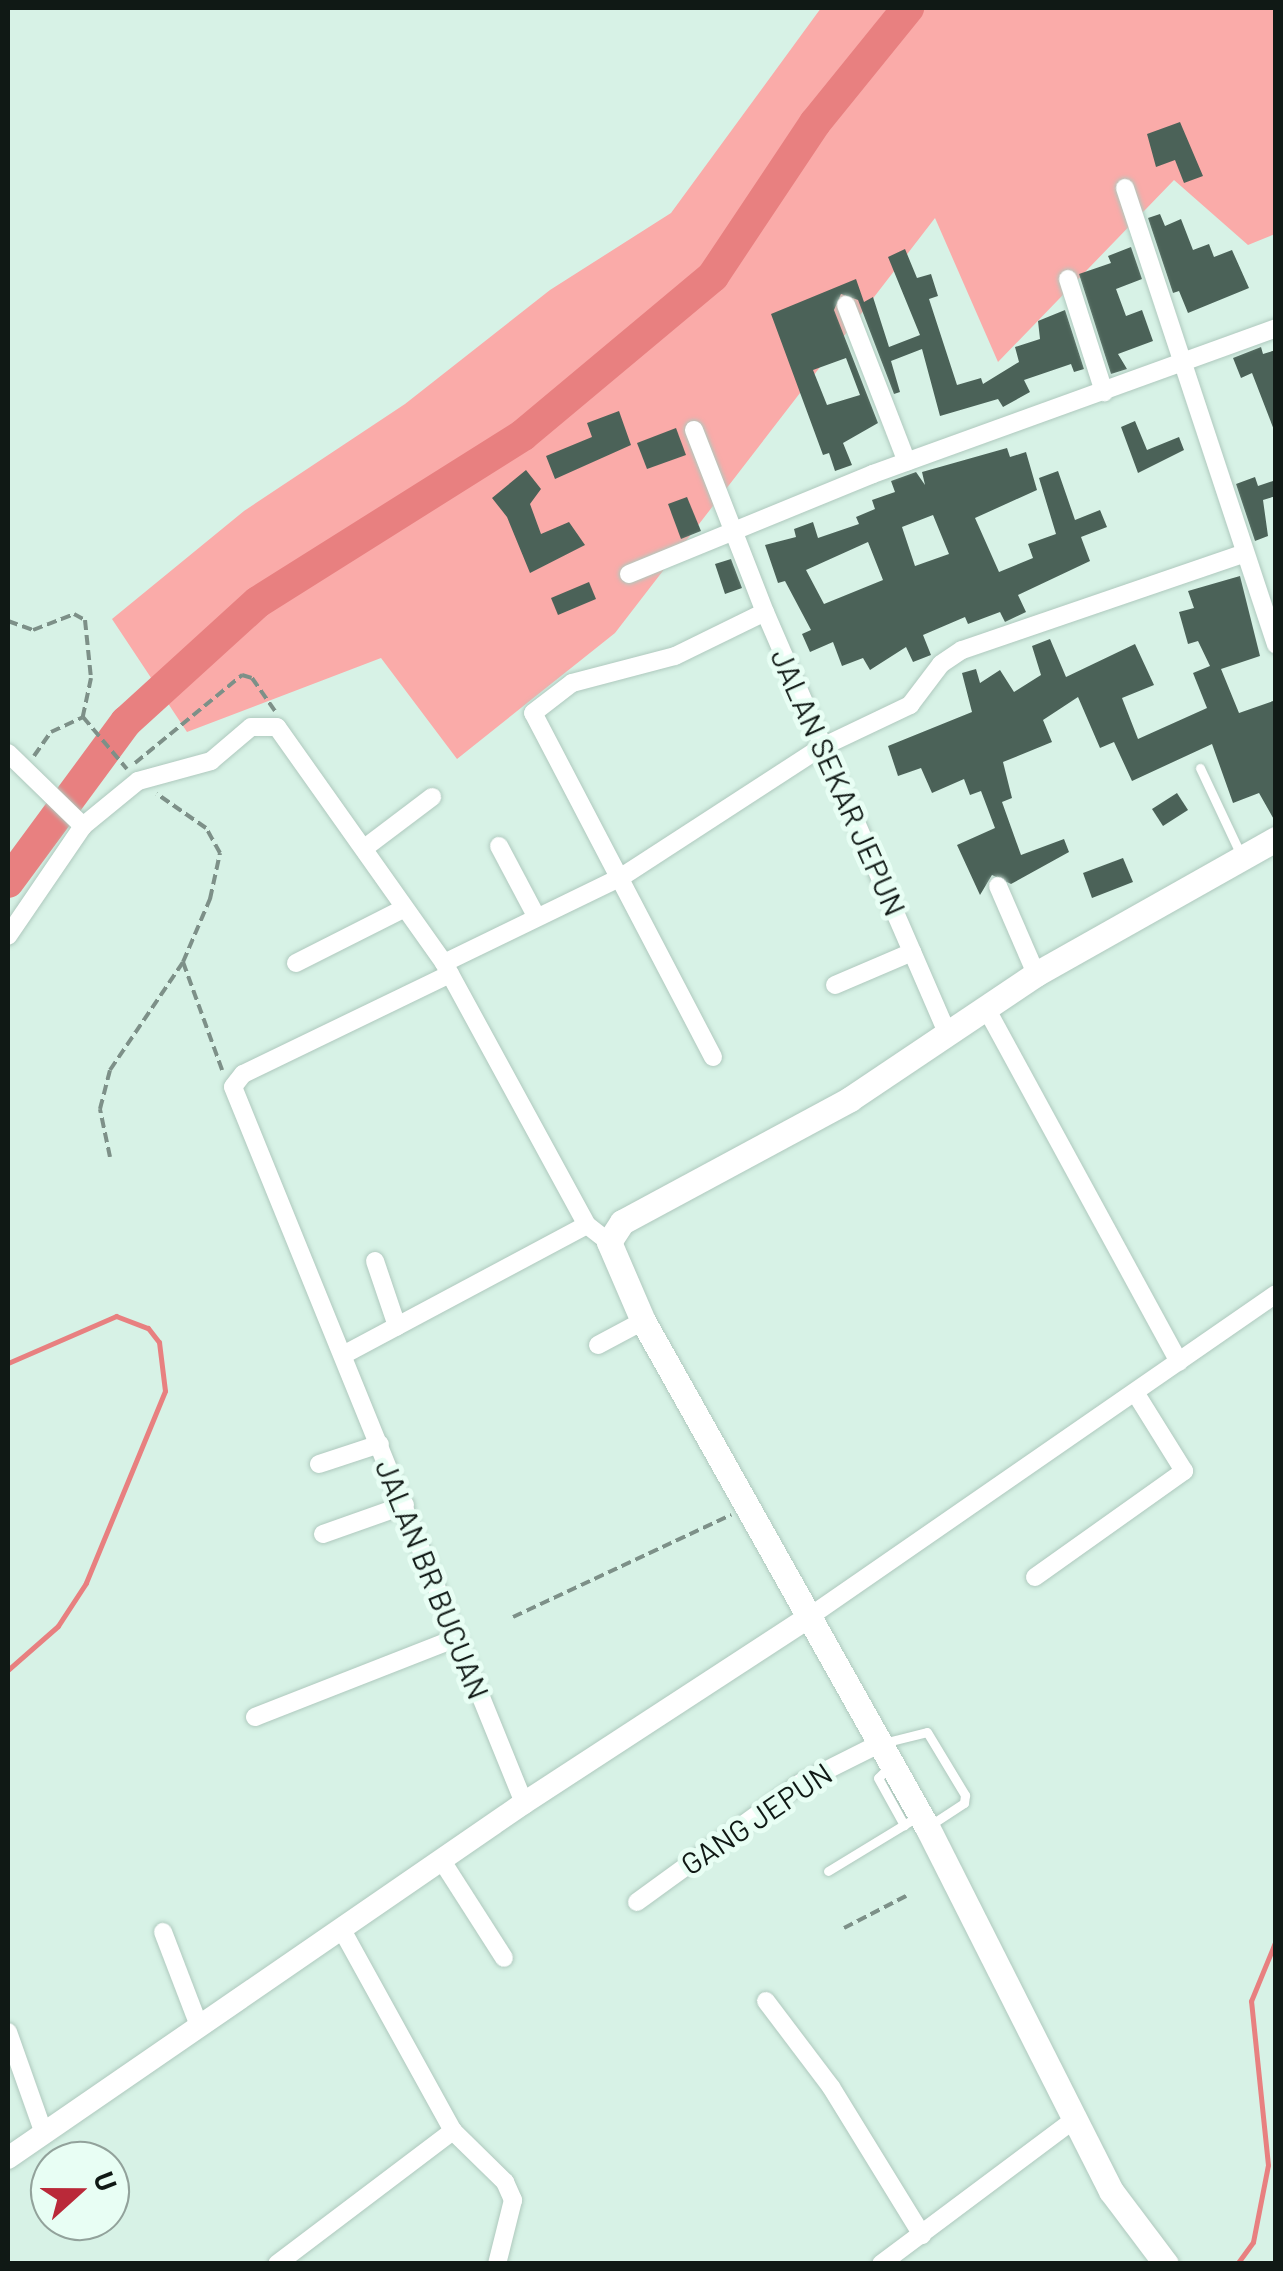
<!DOCTYPE html>
<style>
body{margin:0}
#map{position:relative;width:1283px;height:2271px;overflow:hidden;background:#d7f2e6;font-family:Barlow,sans-serif}
div>[style]{position:absolute}
.green>*{inset:0;background:#faaba9}
.stream>*{height:5px;margin:-2.5px;padding:0 2.5px;transform-origin:2.5px;border-radius:2.5px;background:#e88080}
.river>*{height:32px;margin:-16px;padding:0 16px;transform-origin:16px;border-radius:16px;background:#e88080}
.building>*{inset:0;background:#4b6258}
.path>*{height:4px;margin-top:-2px;transform-origin:0;background:repeating-linear-gradient(90deg,#7d9088 0 10px,transparent 0 15px)}
.roads{filter:drop-shadow(0 0 2px #afc9be) drop-shadow(0 0 2px #afc9be)}
.service>*{height:9px;margin:-4.5px;padding:0 4.5px;transform-origin:4.5px;border-radius:4.5px;background:#fff}
.minor>*{height:18px;margin:-9px;padding:0 9px;transform-origin:9px;border-radius:9px;background:#fff}
.tertiary>*{height:22px;margin:-11px;padding:0 11px;transform-origin:11px;border-radius:11px;background:#fff}
.secondary>*{height:25px;margin:-12.5px;padding:0 12.5px;transform-origin:12.5px;border-radius:12.5px;background:#fff}
span{translate:-50% -50%;white-space:nowrap;text-align:center;line-height:1.15;-webkit-text-stroke:10px #e8fef4;paint-order:stroke}
.street-label{font-size:30px;color:#101915}
.frame{position:absolute;inset:0;border:10px solid #101915;pointer-events:none}
.north{position:absolute;left:30px;top:2141px;width:100px;height:100px;box-sizing:border-box;background:#e8fef4;border:2px solid #92a29b;border-radius:50%;rotate:69deg;font-size:28px;font-weight:700;line-height:40px;text-align:center;color:#101915}
.north::after{content:'';display:block;margin:auto;width:35px;height:45px;background:#ba2939;clip-path:polygon(50% 0,100% 100%,50% 72%,0 100%)}
</style>
<div id="map">
<div class="green">
<div style="clip-path:polygon(821px 8px,1275px 8px,1275px 234px,1248px 245px,1174px 180px,998px 362px,935px 218px,615px 633px,457px 759px,381px 658px,187px 732px,112px 619px,244px 511px,405px 404px,550px 290px,671px 213px)"></div>
</div>
<div class="stream">
<div style="left:8px;top:1363px;width:118px;rotate:-23.5deg"></div>
<div style="left:116px;top:1316px;width:34px;rotate:21deg"></div>
<div style="left:148px;top:1328px;width:18px;rotate:52deg"></div>
<div style="left:159px;top:1342px;width:49px;rotate:83deg"></div>
<div style="left:165px;top:1391px;width:208px;rotate:112.4deg"></div>
<div style="left:86px;top:1583px;width:51px;rotate:123.1deg"></div>
<div style="left:58px;top:1626px;width:67px;rotate:138.7deg"></div>
<div style="left:1237px;top:2264px;width:27px;rotate:-54deg"></div>
<div style="left:1253px;top:2242px;width:78px;rotate:-79deg"></div>
<div style="left:1268px;top:2165px;width:165px;rotate:-95.9deg"></div>
<div style="left:1251px;top:2001px;width:66px;rotate:-67.7deg"></div>
</div>
<div class="river">
<div style="left:8px;top:882px;width:199px;rotate:-53.6deg"></div>
<div style="left:126px;top:722px;width:178px;rotate:-42.3deg"></div>
<div style="left:258px;top:602px;width:313px;rotate:-32.2deg"></div>
<div style="left:523px;top:435px;width:248px;rotate:-39.9deg"></div>
<div style="left:713px;top:276px;width:184px;rotate:-56.3deg"></div>
<div style="left:815px;top:123px;width:148px;rotate:-51deg"></div>
</div>
<div class="building">
<div style="clip-path:polygon(1180px 122px,1203px 176px,1184px 183px,1175px 160px,1156px 167px,1147px 134px)"></div>
<div style="clip-path:polygon(1160px 214px,1165px 226px,1181px 219px,1193px 250px,1209px 244px,1214px 257px,1232px 250px,1249px 288px,1188px 313px,1179px 291px,1173px 293px,1148px 218px)"></div>
<div style="clip-path:polygon(1131px 247px,1142px 279px,1116px 289px,1126px 316px,1142px 310px,1153px 341px,1118px 354px,1127px 369px,1111px 374px,1079px 274px,1111px 263px,1108px 256px)"></div>
<div style="clip-path:polygon(evenodd,905px 249px,917px 278px,931px 274px,938px 296px,929px 299px,957px 385px,981px 378px,983px 384px,1019px 362px,1015px 347px,1040px 339px,1038px 321px,1065px 310px,1084px 369px,1074px 372px,1071px 364px,1024px 380px,1030px 392px,1003px 407px,998px 399px,940px 416px,922px 349px,891px 361px,900px 392px,894px 394px,858px 300px,841px 294px,834px 310px,878px 423px,843px 443px,852px 465px,835px 471px,829px 453px,823px 455px,771px 314px,856px 279px,864px 302px,873px 297px,889px 347px,920px 335px,888px 257px,905px 249px,846px 358px,860px 395px,827px 405px,813px 370px,846px 358px)"></div>
<div style="clip-path:polygon(1261px 347px,1263px 354px,1276px 350px,1274px 430px,1252px 373px,1241px 378px,1233px 358px)"></div>
<div style="clip-path:polygon(619px 411px,631px 445px,555px 479px,546px 456px,592px 437px,587px 423px)"></div>
<div style="clip-path:polygon(1135px 421px,1147px 450px,1179px 437px,1184px 450px,1138px 473px,1121px 427px)"></div>
<div style="clip-path:polygon(676px 428px,686px 455px,647px 469px,637px 443px)"></div>
<div style="clip-path:polygon(evenodd,1007px 448px,1010px 457px,1026px 452px,1037px 490px,975px 518px,999px 572px,1033px 558px,1028px 544px,1056px 534px,1039px 478px,1058px 471px,1075px 520px,1100px 510px,1107px 527px,1081px 537px,1090px 561px,1018px 595px,1026px 612px,1005px 622px,1000px 612px,968px 624px,965px 617px,923px 635px,931px 655px,913px 662px,906px 647px,870px 670px,863px 658px,842px 666px,833px 642px,810px 652px,802px 634px,811px 630px,785px 581px,778px 583px,765px 545px,796px 537px,794px 529px,813px 522px,818px 538px,859px 524px,856px 517px,875px 509px,872px 500px,895px 492px,891px 481px,916px 472px,925px 485px,922px 472px,1007px 448px,933px 515px,949px 554px,915px 566px,902px 527px,933px 515px,1007px 448px,868px 542px,883px 580px,824px 604px,806px 570px,868px 542px)"></div>
<div style="clip-path:polygon(526px 470px,541px 489px,530px 504px,541px 534px,569px 522px,585px 545px,530px 573px,507px 517px,492px 498px)"></div>
<div style="clip-path:polygon(1255px 477px,1258px 486px,1276px 480px,1276px 496px,1263px 500px,1268px 536px,1255px 541px,1236px 484px)"></div>
<div style="clip-path:polygon(687px 497px,701px 531px,681px 539px,668px 504px)"></div>
<div style="clip-path:polygon(731px 559px,742px 588px,725px 594px,715px 564px)"></div>
<div style="clip-path:polygon(1240px 576px,1260px 656px,1221px 669px,1239px 713px,1276px 700px,1276px 823px,1259px 793px,1233px 803px,1212px 744px,1132px 781px,1114px 742px,1100px 748px,1078px 697px,1043px 720px,1052px 742px,1003px 762px,1012px 798px,1002px 802px,1021px 855px,1064px 839px,1069px 852px,1011px 884px,992px 875px,980px 895px,957px 845px,995px 828px,981px 791px,970px 795px,964px 779px,932px 793px,921px 768px,898px 776px,888px 746px,972px 712px,962px 673px,976px 669px,980px 683px,1000px 670px,1014px 692px,1041px 675px,1032px 646px,1050px 639px,1066px 677px,1135px 644px,1154px 685px,1122px 698px,1138px 739px,1207px 708px,1193px 673px,1210px 666px,1198px 641px,1188px 644px,1179px 612px,1194px 608px,1188px 591px)"></div>
<div style="clip-path:polygon(589px 582px,596px 599px,558px 615px,551px 598px)"></div>
<div style="clip-path:polygon(1177px 793px,1188px 810px,1163px 826px,1152px 809px)"></div>
<div style="clip-path:polygon(1123px 858px,1133px 882px,1092px 898px,1083px 873px)"></div>
</div>
<div class="path">
<div style="left:8px;top:621px;width:27px;rotate:20deg"></div>
<div style="left:33px;top:630px;width:44px;rotate:-21.3deg"></div>
<div style="left:74px;top:614px;width:13px;rotate:29deg"></div>
<div style="left:85px;top:620px;width:58px;rotate:84.1deg"></div>
<div style="left:91px;top:678px;width:40px;rotate:102deg"></div>
<div style="left:83px;top:717px;width:68px;rotate:49.8deg"></div>
<div style="left:34px;top:756px;width:29px;rotate:-55deg"></div>
<div style="left:51px;top:732px;width:35px;rotate:-25deg"></div>
<div style="left:135px;top:763px;width:139px;rotate:-39.4deg"></div>
<div style="left:242px;top:675px;width:10px;rotate:17deg"></div>
<div style="left:252px;top:678px;width:40px;rotate:55.1deg"></div>
<div style="left:183px;top:962px;width:115px;rotate:70.1deg"></div>
<div style="left:110px;top:1157px;width:49px;rotate:-101.8deg"></div>
<div style="left:100px;top:1109px;width:40px;rotate:-75.6deg"></div>
<div style="left:110px;top:1070px;width:130px;rotate:-55.9deg"></div>
<div style="left:183px;top:962px;width:69px;rotate:-66.8deg"></div>
<div style="left:210px;top:899px;width:47px;rotate:-77.7deg"></div>
<div style="left:220px;top:853px;width:29px;rotate:-119deg"></div>
<div style="left:206px;top:828px;width:60px;rotate:-145.2deg"></div>
<div style="left:513px;top:1617px;width:241px;rotate:-25.1deg"></div>
<div style="left:844px;top:1928px;width:70px;rotate:-27.3deg"></div>
</div>
<div class="roads">
<div class="service">
<div style="left:1200px;top:768px;width:96px;rotate:64.8deg"></div>
<div style="left:883px;top:1743px;width:45px;rotate:-14deg"></div>
<div style="left:927px;top:1732px;width:74px;rotate:58.9deg"></div>
<div style="left:965px;top:1795px;width:8px;rotate:97deg"></div>
<div style="left:964px;top:1803px;width:42px;rotate:146.7deg"></div>
<div style="left:891px;top:1765px;width:18px;rotate:135deg"></div>
<div style="left:878px;top:1778px;width:54px;rotate:61deg"></div>
<div style="left:828px;top:1871px;width:108px;rotate:-31.3deg"></div>
</div>
<div class="minor">
<div style="left:1125px;top:188px;width:481px;rotate:71.7deg"></div>
<div style="left:1068px;top:279px;width:119px;rotate:72.3deg"></div>
<div style="left:846px;top:305px;width:168px;rotate:68.8deg"></div>
<div style="left:694px;top:430px;width:195px;rotate:68.7deg"></div>
<div style="left:765px;top:612px;width:460px;rotate:66.6deg"></div>
<div style="left:629px;top:574px;width:264px;rotate:-22.3deg"></div>
<div style="left:873px;top:474px;width:429px;rotate:-19.9deg"></div>
<div style="left:8px;top:753px;width:105px;rotate:44.2deg"></div>
<div style="left:499px;top:846px;width:79px;rotate:62.1deg"></div>
<div style="left:366px;top:847px;width:83px;rotate:-37.1deg"></div>
<div style="left:998px;top:886px;width:96px;rotate:66.6deg"></div>
<div style="left:8px;top:936px;width:133px;rotate:-55.7deg"></div>
<div style="left:83px;top:826px;width:71px;rotate:-39.3deg"></div>
<div style="left:138px;top:781px;width:76px;rotate:-15.3deg"></div>
<div style="left:211px;top:761px;width:52px;rotate:-40.4deg"></div>
<div style="left:251px;top:727px;width:26px"></div>
<div style="left:277px;top:727px;width:289px;rotate:54.7deg"></div>
<div style="left:444px;top:963px;width:298px;rotate:61.4deg"></div>
<div style="left:587px;top:1225px;width:28px;rotate:38deg"></div>
<div style="left:296px;top:963px;width:120px;rotate:-26.8deg"></div>
<div style="left:444px;top:963px;width:199px;rotate:-25.9deg"></div>
<div style="left:623px;top:876px;width:237px;rotate:-33deg"></div>
<div style="left:822px;top:747px;width:98px;rotate:-25.5deg"></div>
<div style="left:910px;top:705px;width:51px;rotate:-52.9deg"></div>
<div style="left:941px;top:664px;width:25px;rotate:-34deg"></div>
<div style="left:962px;top:650px;width:297px;rotate:-18.9deg"></div>
<div style="left:450px;top:974px;width:230px;rotate:154.2deg"></div>
<div style="left:243px;top:1074px;width:16px;rotate:128deg"></div>
<div style="left:233px;top:1087px;width:773px;rotate:67.88deg"></div>
<div style="left:835px;top:985px;width:84px;rotate:-23.2deg"></div>
<div style="left:986px;top:1008px;width:403px;rotate:61.4deg"></div>
<div style="left:713px;top:1057px;width:388px;rotate:-117.6deg"></div>
<div style="left:533px;top:713px;width:49px;rotate:-37.6deg"></div>
<div style="left:572px;top:683px;width:106px;rotate:-14.7deg"></div>
<div style="left:675px;top:656px;width:100px;rotate:-26.1deg"></div>
<div style="left:375px;top:1261px;width:69px;rotate:71.3deg"></div>
<div style="left:598px;top:1345px;width:51px;rotate:-28.1deg"></div>
<div style="left:345px;top:1354px;width:274px;rotate:-28.1deg"></div>
<div style="left:319px;top:1464px;width:64px;rotate:-18.2deg"></div>
<div style="left:323px;top:1534px;width:87px;rotate:-19.5deg"></div>
<div style="left:1035px;top:1577px;width:183px;rotate:-35.4deg"></div>
<div style="left:1184px;top:1471px;width:91px;rotate:-121.9deg"></div>
<div style="left:809px;top:1617px;width:568px;rotate:-34.67deg"></div>
<div style="left:255px;top:1717px;width:214px;rotate:-21.4deg"></div>
<div style="left:442px;top:1861px;width:115px;rotate:57.4deg"></div>
<div style="left:637px;top:1902px;width:203px;rotate:-36deg"></div>
<div style="left:801px;top:1783px;width:89px;rotate:-26.6deg"></div>
<div style="left:163px;top:1932px;width:101px;rotate:69deg"></div>
<div style="left:766px;top:2001px;width:108px;rotate:52.9deg"></div>
<div style="left:831px;top:2087px;width:174px;rotate:58.4deg"></div>
<div style="left:8px;top:2032px;width:105px;rotate:70.5deg"></div>
<div style="left:453px;top:2131px;width:73px;rotate:44.4deg"></div>
<div style="left:505px;top:2182px;width:20px;rotate:66deg"></div>
<div style="left:513px;top:2200px;width:66px;rotate:104deg"></div>
<div style="left:277px;top:2264px;width:221px;rotate:-37.1deg"></div>
<div style="left:453px;top:2131px;width:230px;rotate:-118.9deg"></div>
<div style="left:881px;top:2264px;width:244px;rotate:-36.8deg"></div>
</div>
<div class="tertiary">
<div style="left:8px;top:2158px;width:626px;rotate:-34.53deg"></div>
<div style="left:524px;top:1803px;width:340px;rotate:-33.1deg"></div>
</div>
<div class="secondary">
<div style="left:1166px;top:2264px;width:91px;rotate:-127deg"></div>
<div style="left:1111px;top:2191px;width:408px;rotate:-116.8deg"></div>
<div style="left:927px;top:1827px;width:580px;rotate:-119.3deg"></div>
<div style="left:643px;top:1321px;width:86px;rotate:-113.3deg"></div>
<div style="left:609px;top:1242px;width:24px;rotate:-57deg"></div>
<div style="left:622px;top:1222px;width:259px;rotate:-28.3deg"></div>
<div style="left:850px;top:1099px;width:224px;rotate:-33.9deg"></div>
<div style="left:1036px;top:974px;width:275px;rotate:-29.4deg"></div>
</div>
</div>
<div class="street-label">
<span style="left:839px;top:782px;rotate:66deg">JALAN SEKAR JEPUN</span>
<span style="left:433px;top:1579px;rotate:68deg">JALAN BR BUCUAN</span>
<span style="left:756px;top:1818px;rotate:-34deg">GANG JEPUN</span>
</div>
<div class="frame"></div>
<div class="north">U</div>
</div>
